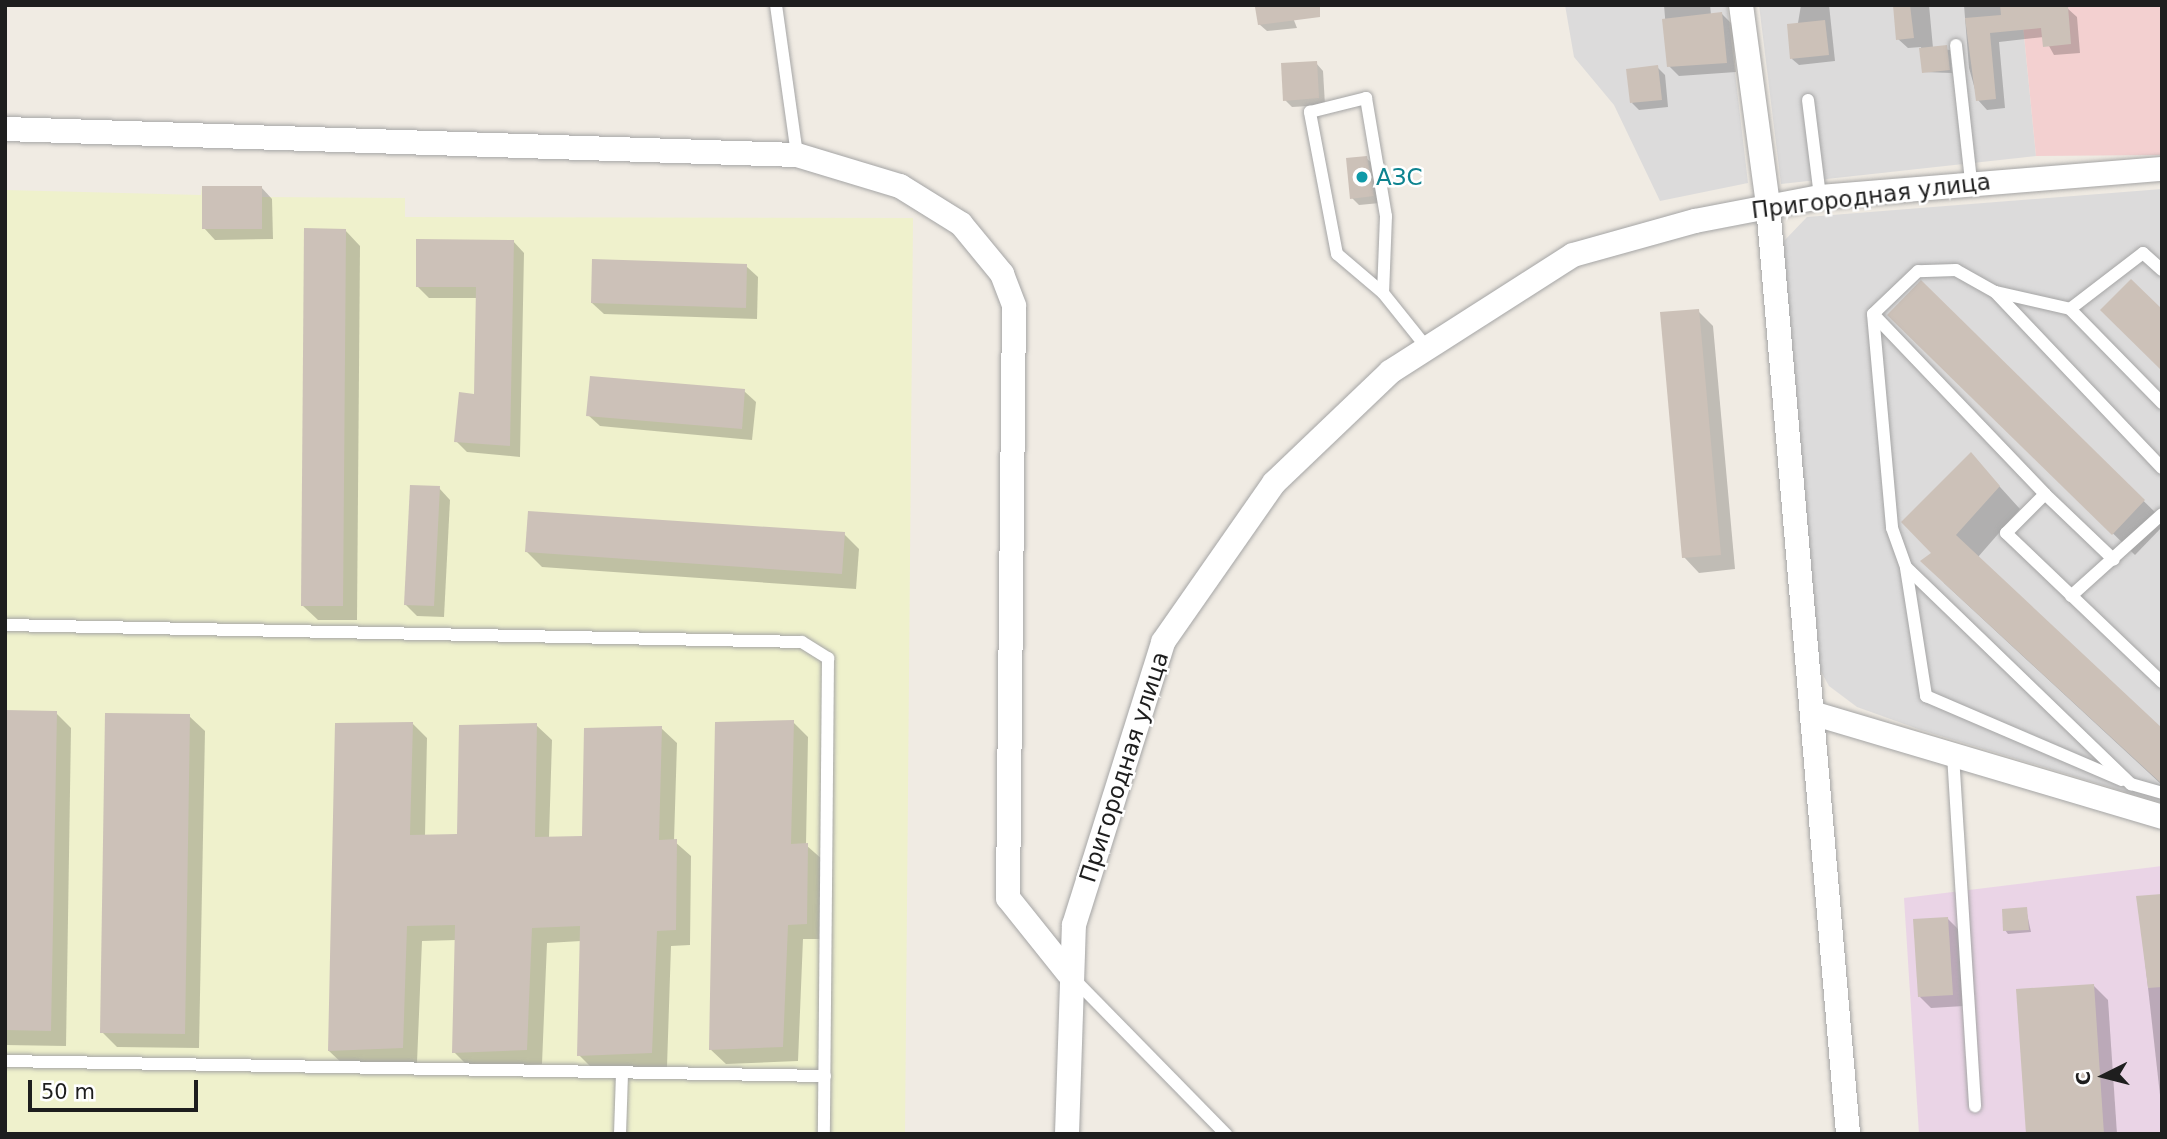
<!DOCTYPE html>
<meta charset="utf-8">
<style>
body{margin:0}
#map{position:relative;width:2167px;height:1139px;overflow:hidden;background:#f0ebe3;font-family:"DejaVu Sans",sans-serif}
div>[style]{position:absolute}
.residential>*{inset:0;background:#dcdbdb}
.commercial>*{inset:0;background:#f3d0d0}
.industrial>*{inset:0;background:#ead4e6}
.farmland>*{inset:0;background:#eff1cc}
.shadow>*{inset:0;background:#0003}
.building>*{inset:0;background:#ccc1b8}
.roads{filter:drop-shadow(0 0 2px #a5a5a5) drop-shadow(0 0 2px #a5a5a5)}
.lane>*{height:12px;margin:-6px;padding:0 6px;transform-origin:6px;border-radius:6px;background:#fff}
.street>*{height:24px;margin:-12px;padding:0 12px;transform-origin:12px;border-radius:12px;background:#fff}
.dots>*{width:19px;height:19px;translate:-50% -50%;box-sizing:border-box;border:4px solid #fff;border-radius:50%}
span{translate:-50% -50%;white-space:nowrap;text-align:center;line-height:1.15;-webkit-text-stroke:5px #fff;paint-order:stroke}
.culture-label{font-size:23px;color:#0d838f}
.left{translate:0 -50%;text-align:left}
.street-label{font-size:23px;color:#1e1e1e}
.frame{position:absolute;inset:0;border:7px solid #1e1e1e;pointer-events:none}
.north{position:absolute;left:2069px;top:1041px;width:70px;height:70px;-webkit-text-stroke:5px #fff;paint-order:stroke;rotate:264deg;font-size:19px;font-weight:700;line-height:28px;text-align:center;color:#1e1e1e}
.north::after{content:'';display:block;margin:auto;width:24px;height:32px;background:#1e1e1e;clip-path:polygon(50% 0,100% 100%,50% 72%,0 100%)}
.scale{position:absolute;left:28px;top:1080px;width:170px;height:32px;box-sizing:border-box;border:4px solid #1e1e1e;border-top:0;padding-left:9px;font-size:21px;line-height:24px;white-space:nowrap;color:#1e1e1e;-webkit-text-stroke:5px #fff;paint-order:stroke}
</style>
<div id="map">
<div class="residential">
<div style="clip-path:polygon(1565px 5px,1727px 5px,1748px 183px,1660px 201px,1614px 105px,1574px 57px)"></div>
<div style="clip-path:polygon(1759px 5px,2021px 5px,2036px 156px,1781px 184px)"></div>
<div style="clip-path:polygon(2162px 189px,2162px 803px,1921px 730px,1857px 707px,1829px 686px,1818px 666px,1780px 267px,1784px 241px,1807px 217px)"></div>
</div>
<div class="commercial">
<div style="clip-path:polygon(2021px 5px,2162px 5px,2162px 155px,2036px 156px)"></div>
</div>
<div class="industrial">
<div style="clip-path:polygon(2162px 866px,2162px 1134px,1919px 1134px,1904px 898px)"></div>
</div>
<div class="farmland">
<div style="clip-path:polygon(202px 186px,262px 186px,262px 197px,405px 198px,405px 217px,913px 218px,905px 1134px,5px 1134px,5px 190px,201px 195px)"></div>
</div>
<div class="shadow">
<div style="clip-path:polygon(1288px 5px,1297px 28px,1267px 31px,1259px 24px,1257px 8px)"></div>
<div style="clip-path:polygon(1664px 5px,1710px 5px,1711px 15px,1722px 14px,1732px 24px,1736px 72px,1679px 76px,1669px 66px)"></div>
<div style="clip-path:polygon(1801px 5px,1829px 5px,1835px 61px,1799px 65px,1792px 59px)"></div>
<div style="clip-path:polygon(1895px 5px,1929px 5px,1933px 48px,1950px 50px,1952px 73px,1924px 72px,1921px 47px,1908px 48px,1898px 39px)"></div>
<div style="clip-path:polygon(1964px 5px,2067px 8px,2077px 17px,2080px 53px,2054px 55px,2044px 37px,1999px 42px,2005px 108px,1987px 110px,1978px 100px,1969px 68px)"></div>
<div style="clip-path:polygon(1316px 63px,1323px 71px,1325px 105px,1292px 107px,1285px 100px)"></div>
<div style="clip-path:polygon(1657px 67px,1665px 75px,1668px 107px,1639px 110px,1632px 103px)"></div>
<div style="clip-path:polygon(1366px 158px,1374px 165px,1380px 203px,1359px 205px,1352px 198px)"></div>
<div style="clip-path:polygon(261px 187px,272px 199px,273px 239px,215px 240px,204px 228px)"></div>
<div style="clip-path:polygon(345px 230px,360px 246px,357px 620px,318px 620px,302px 605px)"></div>
<div style="clip-path:polygon(513px 241px,524px 253px,520px 457px,467px 452px,456px 441px,476px 395px,477px 298px,429px 298px,417px 286px)"></div>
<div style="clip-path:polygon(746px 266px,758px 277px,757px 319px,604px 314px,592px 303px)"></div>
<div style="clip-path:polygon(1921px 283px,2162px 519px,2162px 527px,2135px 555px,1890px 315px)"></div>
<div style="clip-path:polygon(1698px 311px,1713px 326px,1735px 569px,1699px 573px,1684px 557px)"></div>
<div style="clip-path:polygon(744px 391px,756px 402px,752px 440px,600px 426px,588px 415px)"></div>
<div style="clip-path:polygon(1971px 455px,2020px 509px,1978px 557px,2162px 731px,2162px 785px,1944px 583px,1933px 553px)"></div>
<div style="clip-path:polygon(439px 488px,450px 500px,444px 617px,417px 616px,405px 604px)"></div>
<div style="clip-path:polygon(844px 534px,859px 549px,856px 589px,542px 567px,527px 552px)"></div>
<div style="clip-path:polygon(5px 712px,56px 713px,71px 728px,66px 1046px,5px 1045px)"></div>
<div style="clip-path:polygon(189px 716px,205px 731px,199px 1048px,117px 1047px,102px 1032px)"></div>
<div style="clip-path:polygon(793px 722px,808px 737px,806px 845px,823px 860px,822px 939px,803px 939px,798px 1061px,726px 1064px,710px 1049px)"></div>
<div style="clip-path:polygon(412px 723px,427px 738px,425px 836px,459px 836px,536px 725px,552px 740px,549px 838px,584px 837px,661px 728px,677px 743px,674px 841px,691px 856px,690px 945px,671px 946px,667px 1067px,594px 1070px,579px 1055px,581px 941px,547px 943px,542px 1064px,469px 1067px,454px 1052px,456px 940px,422px 941px,417px 1063px,345px 1066px,329px 1051px)"></div>
<div style="clip-path:polygon(2162px 895px,2162px 1113px,2138px 898px)"></div>
<div style="clip-path:polygon(2026px 909px,2031px 932px,2008px 934px,2005px 930px)"></div>
<div style="clip-path:polygon(1947px 918px,1959px 930px,1964px 1006px,1931px 1008px,1920px 997px)"></div>
<div style="clip-path:polygon(2094px 986px,2108px 1000px,2117px 1134px,2028px 1134px)"></div>
</div>
<div class="building">
<div style="clip-path:polygon(1320px 5px,1320px 17px,1258px 25px,1255px 7px)"></div>
<div style="clip-path:polygon(1893px 5px,1910px 5px,1914px 38px,1896px 40px)"></div>
<div style="clip-path:polygon(2000px 5px,2068px 6px,2071px 44px,2043px 47px,2041px 28px,1990px 33px,1996px 99px,1976px 101px,1965px 18px,2001px 15px)"></div>
<div style="clip-path:polygon(1722px 12px,1727px 63px,1667px 67px,1662px 19px)"></div>
<div style="clip-path:polygon(1825px 20px,1829px 55px,1790px 59px,1787px 24px)"></div>
<div style="clip-path:polygon(1947px 45px,1950px 70px,1922px 73px,1919px 48px)"></div>
<div style="clip-path:polygon(1317px 61px,1319px 98px,1283px 101px,1281px 63px)"></div>
<div style="clip-path:polygon(1658px 65px,1662px 100px,1630px 103px,1626px 69px)"></div>
<div style="clip-path:polygon(1367px 156px,1374px 196px,1350px 199px,1346px 158px)"></div>
<div style="clip-path:polygon(202px 186px,262px 186px,262px 229px,202px 229px)"></div>
<div style="clip-path:polygon(304px 228px,346px 229px,343px 606px,301px 606px)"></div>
<div style="clip-path:polygon(416px 239px,514px 240px,510px 446px,454px 442px,459px 392px,474px 394px,476px 287px,416px 287px)"></div>
<div style="clip-path:polygon(592px 259px,747px 264px,746px 308px,591px 303px)"></div>
<div style="clip-path:polygon(2131px 279px,2162px 309px,2162px 371px,2100px 310px)"></div>
<div style="clip-path:polygon(1921px 280px,2145px 500px,2112px 535px,1887px 315px)"></div>
<div style="clip-path:polygon(1699px 309px,1721px 555px,1682px 558px,1660px 312px)"></div>
<div style="clip-path:polygon(590px 376px,745px 389px,742px 429px,586px 416px)"></div>
<div style="clip-path:polygon(1971px 452px,2000px 486px,1956px 535px,2162px 728px,2162px 784px,1920px 561px,1931px 553px,1901px 522px)"></div>
<div style="clip-path:polygon(410px 485px,440px 486px,434px 606px,404px 605px)"></div>
<div style="clip-path:polygon(528px 511px,845px 532px,842px 574px,525px 552px)"></div>
<div style="clip-path:polygon(5px 710px,57px 711px,51px 1031px,5px 1030px)"></div>
<div style="clip-path:polygon(105px 713px,190px 714px,185px 1034px,100px 1033px)"></div>
<div style="clip-path:polygon(794px 720px,791px 844px,808px 843px,807px 924px,788px 925px,783px 1047px,709px 1050px,715px 722px)"></div>
<div style="clip-path:polygon(413px 722px,410px 835px,457px 834px,459px 725px,537px 723px,535px 837px,582px 836px,584px 728px,662px 726px,659px 840px,677px 839px,676px 930px,657px 931px,652px 1053px,577px 1056px,580px 926px,532px 928px,527px 1050px,452px 1053px,455px 925px,407px 926px,403px 1048px,328px 1051px,335px 723px)"></div>
<div style="clip-path:polygon(2162px 894px,2162px 987px,2148px 988px,2136px 896px)"></div>
<div style="clip-path:polygon(2027px 907px,2029px 930px,2003px 931px,2002px 909px)"></div>
<div style="clip-path:polygon(1948px 917px,1953px 995px,1918px 997px,1913px 919px)"></div>
<div style="clip-path:polygon(2094px 984px,2104px 1134px,2026px 1134px,2016px 989px)"></div>
</div>
<div class="roads">
<div class="lane">
<div style="left:776px;top:5px;width:151px;rotate:82deg"></div>
<div style="left:1956px;top:45px;width:137px;rotate:83.7deg"></div>
<div style="left:1808px;top:100px;width:98px;rotate:82.9deg"></div>
<div style="left:1996px;top:292px;width:76px;rotate:12.9deg"></div>
<div style="left:2070px;top:309px;width:132px;rotate:45.6deg"></div>
<div style="left:1383px;top:293px;width:60px;rotate:-139.7deg"></div>
<div style="left:1337px;top:254px;width:145px;rotate:-100.8deg"></div>
<div style="left:1310px;top:112px;width:58px;rotate:-14deg"></div>
<div style="left:1366px;top:98px;width:120px;rotate:80.4deg"></div>
<div style="left:1386px;top:216px;width:77px;rotate:92.2deg"></div>
<div style="left:1383px;top:293px;width:70px;rotate:51.3deg"></div>
<div style="left:2070px;top:309px;width:92px;rotate:-37.5deg"></div>
<div style="left:2143px;top:253px;width:25px;rotate:42deg"></div>
<div style="left:1873px;top:314px;width:215px;rotate:84.9deg"></div>
<div style="left:1892px;top:528px;width:41px;rotate:70.3deg"></div>
<div style="left:1906px;top:567px;width:313px;rotate:44deg"></div>
<div style="left:2131px;top:784px;width:32px;rotate:16deg"></div>
<div style="left:2162px;top:468px;width:243px;rotate:-133.5deg"></div>
<div style="left:1995px;top:292px;width:45px;rotate:-150.6deg"></div>
<div style="left:1956px;top:270px;width:38px;rotate:178deg"></div>
<div style="left:1918px;top:271px;width:62px;rotate:136.3deg"></div>
<div style="left:1873px;top:314px;width:249px;rotate:46.3deg"></div>
<div style="left:2045px;top:494px;width:55px;rotate:135deg"></div>
<div style="left:2006px;top:533px;width:216px;rotate:43.7deg"></div>
<div style="left:2045px;top:494px;width:95px;rotate:43.7deg"></div>
<div style="left:1906px;top:568px;width:130px;rotate:81.1deg"></div>
<div style="left:1926px;top:696px;width:213px;rotate:23.2deg"></div>
<div style="left:2071px;top:596px;width:122px;rotate:-42deg"></div>
<div style="left:5px;top:625px;width:797px;rotate:1.22deg"></div>
<div style="left:802px;top:642px;width:31px;rotate:32deg"></div>
<div style="left:828px;top:658px;width:476px;rotate:90.5deg"></div>
<div style="left:1953px;top:755px;width:352px;rotate:86.4deg"></div>
<div style="left:1073px;top:978px;width:219px;rotate:45.6deg"></div>
<div style="left:5px;top:1061px;width:820px;rotate:1.05deg"></div>
<div style="left:620px;top:1134px;width:61px;rotate:-88.1deg"></div>
</div>
<div class="street">
<div style="left:1741px;top:5px;width:203px;rotate:82.3deg"></div>
<div style="left:1768px;top:206px;width:931px;rotate:85.07deg"></div>
<div style="left:5px;top:129px;width:792px;rotate:1.88deg"></div>
<div style="left:797px;top:155px;width:108px;rotate:16.8deg"></div>
<div style="left:900px;top:186px;width:72px;rotate:31.9deg"></div>
<div style="left:961px;top:224px;width:65px;rotate:50.6deg"></div>
<div style="left:1002px;top:274px;width:34px;rotate:69deg"></div>
<div style="left:1014px;top:306px;width:592px;rotate:90.58deg"></div>
<div style="left:1008px;top:898px;width:96px;rotate:51.3deg"></div>
<div style="left:1815px;top:714px;width:362px;rotate:16.5deg"></div>
<div style="left:1067px;top:1134px;width:209px;rotate:-88.1deg"></div>
<div style="left:1074px;top:925px;width:297px;rotate:-72.5deg"></div>
<div style="left:1163px;top:642px;width:194px;rotate:-55.1deg"></div>
<div style="left:1274px;top:483px;width:161px;rotate:-43.7deg"></div>
<div style="left:1390px;top:372px;width:217px;rotate:-32.6deg"></div>
<div style="left:1573px;top:255px;width:127px;rotate:-15.6deg"></div>
<div style="left:1695px;top:221px;width:127px;rotate:-10.9deg"></div>
<div style="left:1820px;top:197px;width:343px;rotate:-4.7deg"></div>
</div>
</div>
<div class="dots">
<div style="left:1362px;top:177px;background:#0f9aa8"></div>
</div>
<div class="culture-label">
<span class="left" style="left:1376px;top:177px">АЗС</span>
</div>
<div class="street-label">
<span style="left:1871px;top:196px;rotate:-7deg">Пригородная улица</span>
<span style="left:1124px;top:767px;rotate:-72deg">Пригородная улица</span>
</div>
<div class="frame"></div>
<div class="north">С</div>
<div class="scale">50 m</div>
</div>
